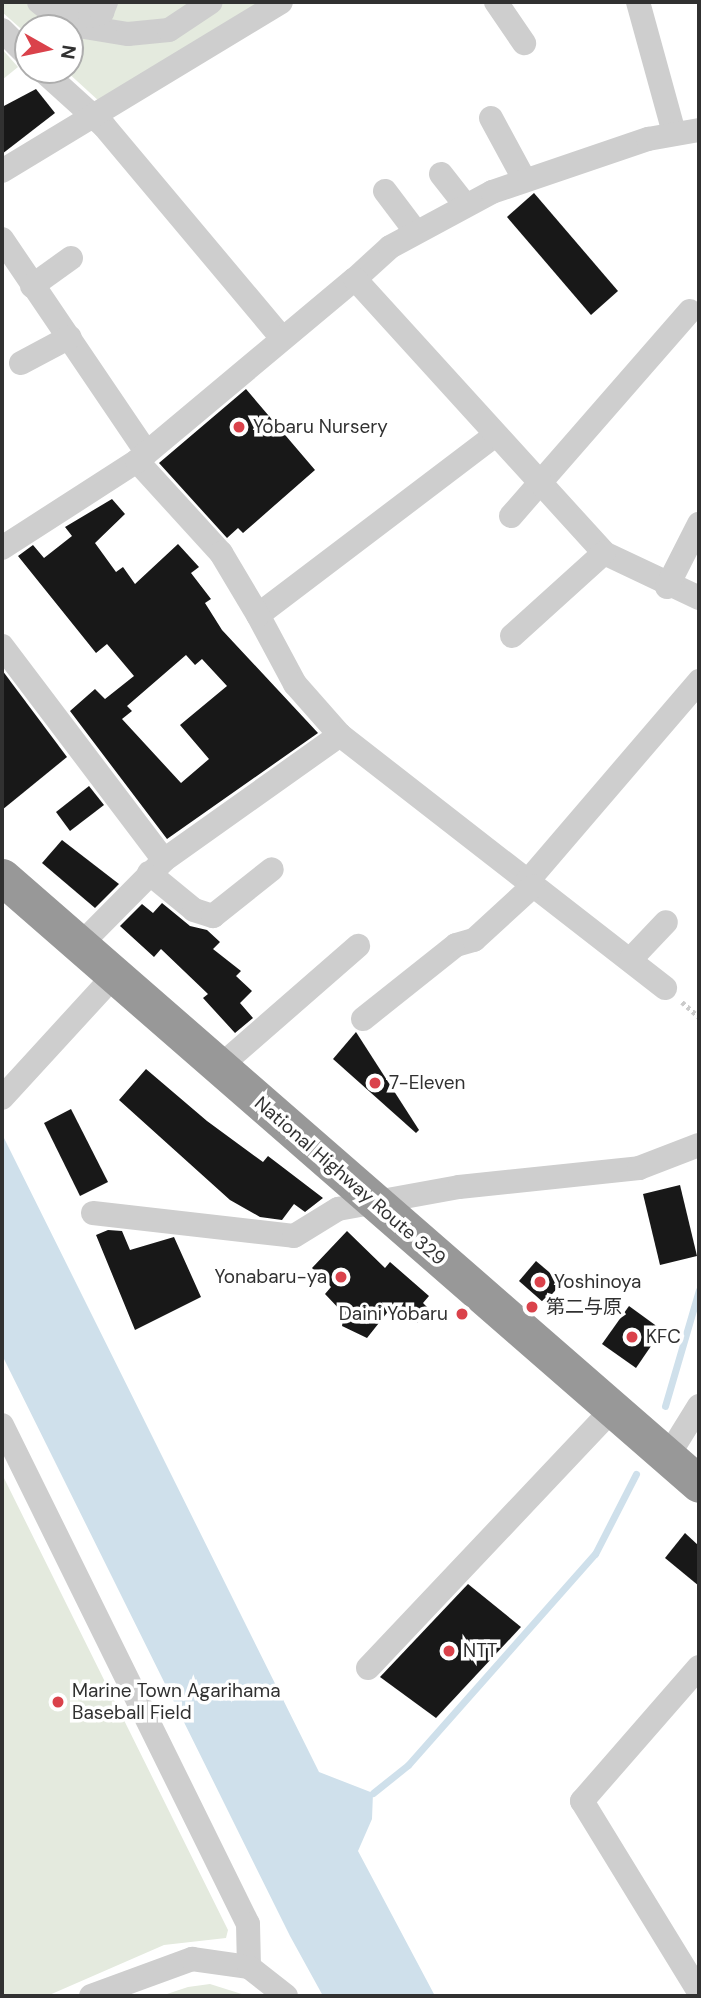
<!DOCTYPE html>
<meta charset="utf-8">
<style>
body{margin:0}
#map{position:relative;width:701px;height:1998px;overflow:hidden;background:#fff;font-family:"DM Sans","Noto Sans JP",sans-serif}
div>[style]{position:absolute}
.green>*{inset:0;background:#e4eade}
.water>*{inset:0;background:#cfe0eb}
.stream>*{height:7px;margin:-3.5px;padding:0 3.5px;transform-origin:3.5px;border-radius:3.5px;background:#cfe0eb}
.building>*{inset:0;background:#181818}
.path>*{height:4.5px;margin-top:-2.25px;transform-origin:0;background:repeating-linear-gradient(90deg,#cbcbcb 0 3.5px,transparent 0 7px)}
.minor>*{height:24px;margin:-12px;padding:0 12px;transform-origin:12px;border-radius:12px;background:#cecece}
.highway>*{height:37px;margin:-18.5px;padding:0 18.5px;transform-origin:18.5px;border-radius:18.5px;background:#989898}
.dots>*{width:19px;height:19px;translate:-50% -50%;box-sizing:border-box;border:4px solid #fff;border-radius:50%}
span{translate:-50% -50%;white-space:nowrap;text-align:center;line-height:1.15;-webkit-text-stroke:7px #fff;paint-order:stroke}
.poi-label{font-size:19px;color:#313131}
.left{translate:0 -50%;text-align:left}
.right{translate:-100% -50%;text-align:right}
.street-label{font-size:19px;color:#313131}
.frame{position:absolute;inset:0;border:4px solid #313131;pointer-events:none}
.north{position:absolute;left:14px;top:14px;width:70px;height:70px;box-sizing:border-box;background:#fff;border:2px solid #adadad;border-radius:50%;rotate:99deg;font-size:19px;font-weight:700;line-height:28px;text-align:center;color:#313131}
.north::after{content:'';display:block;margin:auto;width:24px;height:32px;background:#da424b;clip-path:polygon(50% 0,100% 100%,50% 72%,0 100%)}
</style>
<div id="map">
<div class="green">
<div style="clip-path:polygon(2px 2px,264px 2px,100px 102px,65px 70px,70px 28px,28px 28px,28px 35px,2px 12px)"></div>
<div style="clip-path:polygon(2px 49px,18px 67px,2px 80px)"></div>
<div style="clip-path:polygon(2px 1474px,228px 1930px,226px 1938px,164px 1945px,47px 1996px,2px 1996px)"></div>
<div style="clip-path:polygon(210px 1984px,248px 1996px,161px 1996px,188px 1987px)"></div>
</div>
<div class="water">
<div style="clip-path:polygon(2px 1134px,319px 1772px,373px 1793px,372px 1819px,358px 1851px,435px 1996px,323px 1996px,290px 1936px,2px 1355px)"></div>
</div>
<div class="stream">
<div style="left:665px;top:1406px;width:121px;rotate:-73.7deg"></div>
<div style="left:373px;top:1793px;width:45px;rotate:-38.7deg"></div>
<div style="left:408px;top:1765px;width:282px;rotate:-48.5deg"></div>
<div style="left:595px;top:1554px;width:90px;rotate:-62.9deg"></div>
</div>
<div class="building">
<div style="clip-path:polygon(36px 89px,55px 113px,2px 154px,2px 107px)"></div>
<div style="clip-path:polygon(534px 193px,618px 291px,591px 315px,507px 217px)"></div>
<div style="clip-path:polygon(246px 389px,315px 470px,243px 533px,238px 528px,227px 538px,159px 463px)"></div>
<div style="clip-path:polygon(evenodd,112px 499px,125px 514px,95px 543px,116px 572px,123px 567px,135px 584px,178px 544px,199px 567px,191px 573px,211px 599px,205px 603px,222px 630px,318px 733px,167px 839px,70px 711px,95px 689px,105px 699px,134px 676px,107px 644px,96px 653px,18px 556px,33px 545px,44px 558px,72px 536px,65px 527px,112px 499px,186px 655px,195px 665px,202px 659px,227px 686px,180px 725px,209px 759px,181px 783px,122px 719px,132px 711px,127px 706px,186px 655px)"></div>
<div style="clip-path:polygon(2px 670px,67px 757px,2px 810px)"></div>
<div style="clip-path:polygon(89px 786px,104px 805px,70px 831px,56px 812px)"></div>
<div style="clip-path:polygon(62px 840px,119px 884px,95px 908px,42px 863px)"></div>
<div style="clip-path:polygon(162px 903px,190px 926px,207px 930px,220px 942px,213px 949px,241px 971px,236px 976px,252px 991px,240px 1003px,253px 1018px,235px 1033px,203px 998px,208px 994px,161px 949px,154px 957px,120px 926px,142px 904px,153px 913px)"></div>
<div style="clip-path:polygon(356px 1032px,419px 1130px,416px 1133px,333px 1059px)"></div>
<div style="clip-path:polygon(146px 1069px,207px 1121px,263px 1162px,268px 1156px,323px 1198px,305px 1212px,294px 1204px,282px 1220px,260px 1217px,230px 1200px,119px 1100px)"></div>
<div style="clip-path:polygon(71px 1109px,108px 1182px,80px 1196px,44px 1123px)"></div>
<div style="clip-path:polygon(680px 1185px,697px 1256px,660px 1265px,643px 1194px)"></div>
<div style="clip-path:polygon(108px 1230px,122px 1231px,130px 1250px,174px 1237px,201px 1297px,135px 1330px,96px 1235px)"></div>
<div style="clip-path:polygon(347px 1231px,385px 1268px,390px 1262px,429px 1296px,423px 1303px,429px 1309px,417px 1323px,394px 1304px,367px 1338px,342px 1326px,344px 1314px,325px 1294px,331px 1287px,312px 1268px)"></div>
<div style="clip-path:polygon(536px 1261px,562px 1283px,544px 1303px,519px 1281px)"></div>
<div style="clip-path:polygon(629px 1306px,662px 1330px,636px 1368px,602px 1344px)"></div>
<div style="clip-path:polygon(685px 1533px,699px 1546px,699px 1586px,665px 1558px)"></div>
<div style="clip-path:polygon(468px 1584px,521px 1627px,436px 1718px,380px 1677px)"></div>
</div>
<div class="path">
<div style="left:682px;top:1002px;width:23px;rotate:41deg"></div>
</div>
<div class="minor">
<div style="left:39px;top:2px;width:35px;rotate:39deg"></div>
<div style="left:66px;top:24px;width:63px;rotate:9.2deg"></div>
<div style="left:128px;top:34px;width:41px;rotate:-5.6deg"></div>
<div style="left:169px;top:30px;width:50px;rotate:-33.7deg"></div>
<div style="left:496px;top:2px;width:50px;rotate:55.7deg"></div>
<div style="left:638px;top:2px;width:136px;rotate:74.6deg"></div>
<div style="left:62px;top:11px;width:28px;rotate:10deg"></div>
<div style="left:90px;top:16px;width:13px;rotate:-18deg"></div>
<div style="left:102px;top:12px;width:11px;rotate:-68deg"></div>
<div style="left:2px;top:30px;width:37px;rotate:45deg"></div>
<div style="left:42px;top:70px;width:84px;rotate:42.1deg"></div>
<div style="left:104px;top:126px;width:277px;rotate:50deg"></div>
<div style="left:491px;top:118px;width:69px;rotate:61.6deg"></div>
<div style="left:2px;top:171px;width:326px;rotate:-31.2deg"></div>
<div style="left:441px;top:174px;width:39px;rotate:52deg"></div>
<div style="left:385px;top:191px;width:51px;rotate:52.9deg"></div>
<div style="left:2px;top:239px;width:258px;rotate:55.9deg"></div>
<div style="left:355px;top:279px;width:47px;rotate:-42.4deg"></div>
<div style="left:390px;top:247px;width:116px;rotate:-28.3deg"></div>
<div style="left:492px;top:192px;width:165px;rotate:-18.8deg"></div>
<div style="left:648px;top:139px;width:52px;rotate:-10deg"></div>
<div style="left:32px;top:286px;width:48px;rotate:-35.7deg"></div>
<div style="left:21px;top:363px;width:55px;rotate:-28deg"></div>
<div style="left:494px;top:436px;width:296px;rotate:142.8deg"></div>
<div style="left:258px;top:615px;width:78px;rotate:61.8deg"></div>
<div style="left:295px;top:684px;width:68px;rotate:48.6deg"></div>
<div style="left:340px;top:735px;width:412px;rotate:37.9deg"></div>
<div style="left:137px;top:461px;width:125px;rotate:47.6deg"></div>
<div style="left:221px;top:553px;width:72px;rotate:59.2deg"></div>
<div style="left:511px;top:516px;width:272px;rotate:-48.9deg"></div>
<div style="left:2px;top:548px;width:161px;rotate:-32.8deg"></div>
<div style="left:137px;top:461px;width:284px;rotate:-39.9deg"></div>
<div style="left:355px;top:279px;width:370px;rotate:47.7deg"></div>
<div style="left:604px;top:553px;width:105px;rotate:25.3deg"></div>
<div style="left:667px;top:587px;width:71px;rotate:-63.1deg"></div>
<div style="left:512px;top:636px;width:124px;rotate:-42.1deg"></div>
<div style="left:2px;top:646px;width:268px;rotate:52.9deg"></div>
<div style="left:149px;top:873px;width:58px;rotate:39.4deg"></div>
<div style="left:194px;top:910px;width:20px;rotate:18deg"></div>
<div style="left:213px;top:916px;width:75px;rotate:-38.5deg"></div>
<div style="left:527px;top:882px;width:265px;rotate:-49.4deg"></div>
<div style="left:78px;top:947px;width:122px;rotate:-45.3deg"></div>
<div style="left:164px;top:860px;width:216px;rotate:-35.4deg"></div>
<div style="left:630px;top:960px;width:52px;rotate:-46.5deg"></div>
<div style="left:363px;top:1019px;width:119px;rotate:-38.5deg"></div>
<div style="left:456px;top:945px;width:19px;rotate:-16deg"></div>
<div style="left:474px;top:940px;width:80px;rotate:-42.5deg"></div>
<div style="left:218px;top:1068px;width:186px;rotate:-41.1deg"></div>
<div style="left:2px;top:1098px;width:163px;rotate:-47.5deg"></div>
<div style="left:93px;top:1213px;width:202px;rotate:6.5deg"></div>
<div style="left:294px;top:1236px;width:52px;rotate:-31.5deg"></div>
<div style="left:338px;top:1209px;width:123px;rotate:-10.3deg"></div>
<div style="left:459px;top:1187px;width:181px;rotate:-6deg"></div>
<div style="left:639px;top:1168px;width:64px;rotate:-21deg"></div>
<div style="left:2px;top:1425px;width:556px;rotate:63.76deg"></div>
<div style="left:248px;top:1924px;width:43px;rotate:88.7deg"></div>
<div style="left:668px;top:1456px;width:59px;rotate:-58.2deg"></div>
<div style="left:699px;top:1667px;width:178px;rotate:131.1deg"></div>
<div style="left:582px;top:1801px;width:224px;rotate:58.5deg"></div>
<div style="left:368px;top:1668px;width:357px;rotate:-46.6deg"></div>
<div style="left:91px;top:1996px;width:108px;rotate:-20.1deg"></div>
<div style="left:192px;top:1959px;width:58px;rotate:8deg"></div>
<div style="left:249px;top:1967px;width:47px;rotate:38.1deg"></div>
</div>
<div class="highway">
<div style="left:2px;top:877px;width:924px;rotate:41.05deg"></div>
</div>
<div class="dots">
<div style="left:239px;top:427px;background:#da424b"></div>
<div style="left:375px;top:1083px;background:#da424b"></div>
<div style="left:341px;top:1277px;background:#da424b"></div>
<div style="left:540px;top:1282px;background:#da424b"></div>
<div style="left:532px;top:1307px;background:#da424b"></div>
<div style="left:462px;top:1314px;background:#da424b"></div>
<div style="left:632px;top:1337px;background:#da424b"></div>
<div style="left:449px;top:1651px;background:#da424b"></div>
<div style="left:58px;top:1702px;background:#da424b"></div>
</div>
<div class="poi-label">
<span class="left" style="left:253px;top:427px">Yobaru Nursery</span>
<span class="left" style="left:389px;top:1083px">7-Eleven</span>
<span class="right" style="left:327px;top:1277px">Yonabaru-ya</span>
<span class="left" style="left:554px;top:1282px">Yoshinoya</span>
<span class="left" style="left:546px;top:1307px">第二与原</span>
<span class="right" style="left:448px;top:1314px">Daini Yobaru</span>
<span class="left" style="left:646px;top:1337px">KFC</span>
<span class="left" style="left:463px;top:1651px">NTT</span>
<span class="left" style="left:72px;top:1702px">Marine Town Agarihama<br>Baseball Field</span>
</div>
<div class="street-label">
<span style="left:350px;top:1181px;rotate:41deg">National Highway Route 329</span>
</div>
<div class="frame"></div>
<div class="north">N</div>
</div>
